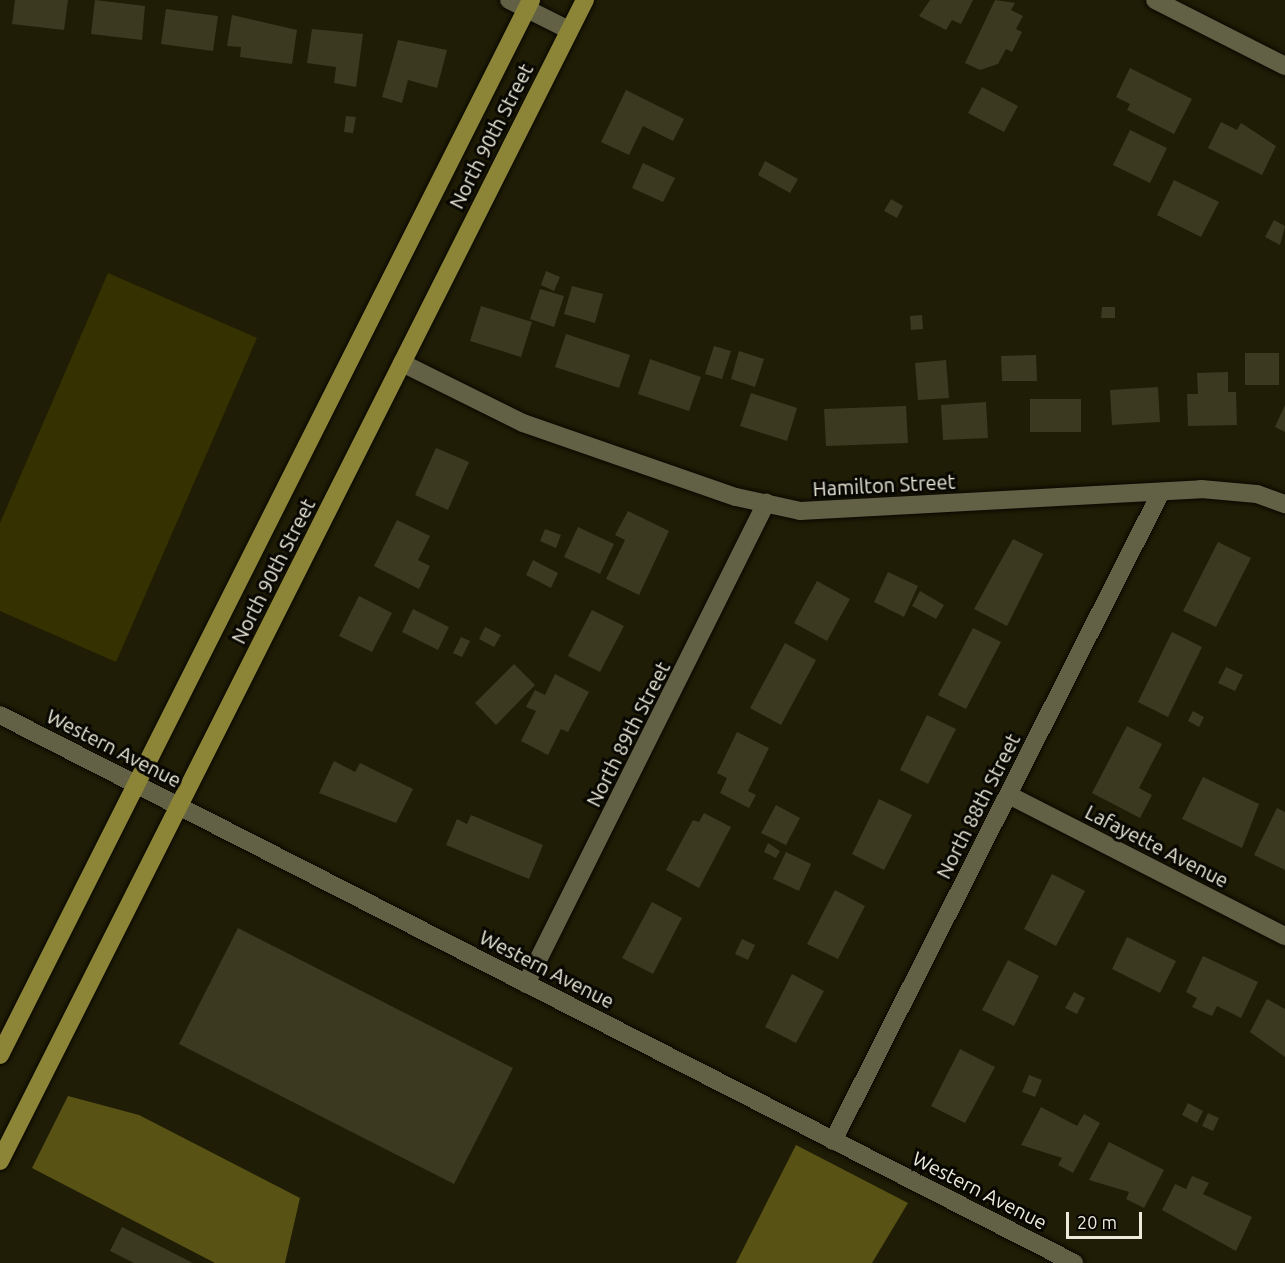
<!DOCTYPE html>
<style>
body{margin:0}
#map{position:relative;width:1285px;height:1263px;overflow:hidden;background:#1f1d05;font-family:Ubuntu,sans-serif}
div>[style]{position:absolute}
.green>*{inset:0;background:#363100}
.forest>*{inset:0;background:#585214}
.building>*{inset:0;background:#3b3920}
.roads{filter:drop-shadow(0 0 2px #090700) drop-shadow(0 0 2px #090700)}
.minor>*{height:18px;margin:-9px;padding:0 9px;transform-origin:9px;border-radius:9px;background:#626045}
.tertiary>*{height:18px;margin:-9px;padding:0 9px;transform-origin:9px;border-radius:9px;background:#626045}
.primary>*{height:18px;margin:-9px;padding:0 9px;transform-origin:9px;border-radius:9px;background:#8c8538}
span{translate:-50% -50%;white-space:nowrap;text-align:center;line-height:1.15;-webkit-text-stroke:6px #080701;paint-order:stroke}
.street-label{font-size:20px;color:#ebeadb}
.scale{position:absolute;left:1066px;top:1212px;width:76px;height:27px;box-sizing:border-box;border:3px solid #ebeadb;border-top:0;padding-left:8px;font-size:18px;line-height:21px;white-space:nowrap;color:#ebeadb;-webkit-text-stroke:4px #080701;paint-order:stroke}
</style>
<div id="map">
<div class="green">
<div style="clip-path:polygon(108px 273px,257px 338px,116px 662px,0 611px,0 523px)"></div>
</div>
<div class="forest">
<div style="clip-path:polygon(68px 1096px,139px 1115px,300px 1198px,285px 1263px,215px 1263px,32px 1168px)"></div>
<div style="clip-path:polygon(796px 1145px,908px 1203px,872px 1263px,736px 1263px)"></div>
</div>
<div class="building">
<div style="clip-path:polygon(15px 0,68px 0,64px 30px,12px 24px)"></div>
<div style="clip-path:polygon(95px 0,145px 6px,142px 40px,91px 34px)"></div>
<div style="clip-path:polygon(930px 0,973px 0,961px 24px,952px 20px,946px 30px,919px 16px)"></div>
<div style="clip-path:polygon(995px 0,1015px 3px,1011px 10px,1023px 16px,1016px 29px,1022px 32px,1012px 52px,1006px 49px,998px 64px,980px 70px,965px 63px)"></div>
<div style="clip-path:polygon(166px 9px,218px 16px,213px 51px,161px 44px)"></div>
<div style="clip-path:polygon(232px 15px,297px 30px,292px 64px,240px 57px,241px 47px,227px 46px)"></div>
<div style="clip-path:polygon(312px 29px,363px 34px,356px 87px,334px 83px,336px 67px,307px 63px)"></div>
<div style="clip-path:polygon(398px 40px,447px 50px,437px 88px,408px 80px,402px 103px,382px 97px)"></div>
<div style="clip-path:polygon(1130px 68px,1192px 99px,1174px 134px,1127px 110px,1130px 104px,1116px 97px)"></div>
<div style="clip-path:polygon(982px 87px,1018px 106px,1004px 132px,968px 113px)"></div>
<div style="clip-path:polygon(626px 90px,684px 119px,673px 141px,643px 126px,629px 155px,601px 142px)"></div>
<div style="clip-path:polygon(346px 116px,356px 117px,353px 133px,344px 132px)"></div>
<div style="clip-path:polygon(1221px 122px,1237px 130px,1241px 123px,1276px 146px,1262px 175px,1208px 148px)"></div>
<div style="clip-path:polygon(1130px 130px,1167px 148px,1150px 183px,1113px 165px)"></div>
<div style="clip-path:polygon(765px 161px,798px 179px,790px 193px,758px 175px)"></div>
<div style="clip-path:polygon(643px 163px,675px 178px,663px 202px,632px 188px)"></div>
<div style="clip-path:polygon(1174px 180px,1219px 202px,1201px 237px,1157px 215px)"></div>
<div style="clip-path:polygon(891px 199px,903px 206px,897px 218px,884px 211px)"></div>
<div style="clip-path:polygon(1274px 220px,1285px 226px,1280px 245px,1265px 237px)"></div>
<div style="clip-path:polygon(546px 271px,560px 277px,554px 291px,541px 285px)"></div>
<div style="clip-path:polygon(572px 286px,603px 294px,595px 323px,564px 314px)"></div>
<div style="clip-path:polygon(540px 289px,564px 296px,554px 327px,530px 319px)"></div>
<div style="clip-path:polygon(481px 306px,532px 322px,521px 357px,470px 341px)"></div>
<div style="clip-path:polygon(1102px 307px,1115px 307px,1115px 318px,1101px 318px)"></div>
<div style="clip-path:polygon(922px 315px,923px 329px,911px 330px,910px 316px)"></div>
<div style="clip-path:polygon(566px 334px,630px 355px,619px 388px,555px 367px)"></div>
<div style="clip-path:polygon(714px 346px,731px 351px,722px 379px,705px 374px)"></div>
<div style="clip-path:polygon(739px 351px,764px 359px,755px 387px,731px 379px)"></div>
<div style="clip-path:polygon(1245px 353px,1279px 353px,1279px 385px,1245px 385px)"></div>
<div style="clip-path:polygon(1036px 355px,1037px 381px,1002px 381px,1001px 356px)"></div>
<div style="clip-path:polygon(650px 359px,701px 377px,689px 411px,638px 394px)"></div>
<div style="clip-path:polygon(946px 360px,949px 398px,918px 400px,915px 363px)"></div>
<div style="clip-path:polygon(1228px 372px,1228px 392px,1236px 392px,1237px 425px,1188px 426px,1187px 394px,1198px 394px,1197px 373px)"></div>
<div style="clip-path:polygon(1158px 387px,1160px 422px,1112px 425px,1110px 390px)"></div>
<div style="clip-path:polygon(751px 393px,797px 408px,787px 441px,740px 426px)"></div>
<div style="clip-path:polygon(1030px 399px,1081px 399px,1081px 432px,1030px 432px)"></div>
<div style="clip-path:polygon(986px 402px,988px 438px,943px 440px,941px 405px)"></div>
<div style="clip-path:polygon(1285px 405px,1285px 432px,1275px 427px)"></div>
<div style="clip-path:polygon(906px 406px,908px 443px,826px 446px,824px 409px)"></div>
<div style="clip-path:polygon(436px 448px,469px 462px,448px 510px,415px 495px)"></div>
<div style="clip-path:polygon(628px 511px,669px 531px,639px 595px,606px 579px,625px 540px,615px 535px)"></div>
<div style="clip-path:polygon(397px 520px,430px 536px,418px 560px,430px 566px,419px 589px,374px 566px)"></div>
<div style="clip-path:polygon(578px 527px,614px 544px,600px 574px,564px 557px)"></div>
<div style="clip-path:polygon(545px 529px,561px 535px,556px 548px,540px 541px)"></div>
<div style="clip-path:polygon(1013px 539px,1043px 554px,1007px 626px,974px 609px)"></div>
<div style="clip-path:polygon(1218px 542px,1251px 558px,1216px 627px,1183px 611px)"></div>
<div style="clip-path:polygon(533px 560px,558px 573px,551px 588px,526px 575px)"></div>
<div style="clip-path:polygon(888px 572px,918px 586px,904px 617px,874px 602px)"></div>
<div style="clip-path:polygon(817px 581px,850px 599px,827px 641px,794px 623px)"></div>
<div style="clip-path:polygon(920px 591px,944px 605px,936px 619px,912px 606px)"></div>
<div style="clip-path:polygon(359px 596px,392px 613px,372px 652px,339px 636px)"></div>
<div style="clip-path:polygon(413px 609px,449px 627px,438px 650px,402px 632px)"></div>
<div style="clip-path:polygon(592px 610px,624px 626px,600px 672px,568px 656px)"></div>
<div style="clip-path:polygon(485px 627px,501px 635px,494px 647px,479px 639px)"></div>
<div style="clip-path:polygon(973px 628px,1001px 642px,966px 709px,938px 695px)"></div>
<div style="clip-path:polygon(1172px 632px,1202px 647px,1168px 717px,1138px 702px)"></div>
<div style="clip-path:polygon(461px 637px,470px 641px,462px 657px,453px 653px)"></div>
<div style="clip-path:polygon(785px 643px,816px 660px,781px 725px,750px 708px)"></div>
<div style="clip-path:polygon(514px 664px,535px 685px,496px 725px,475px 703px)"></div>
<div style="clip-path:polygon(1226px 667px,1243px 675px,1235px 691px,1218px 683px)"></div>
<div style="clip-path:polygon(555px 674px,589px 692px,568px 732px,561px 729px,548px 755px,521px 741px,536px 711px,526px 707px,535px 690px,545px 695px)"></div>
<div style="clip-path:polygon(1193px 711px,1204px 717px,1199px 727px,1188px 721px)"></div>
<div style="clip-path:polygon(927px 715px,956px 729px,928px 784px,900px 770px)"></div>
<div style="clip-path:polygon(1127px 726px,1162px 744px,1139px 788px,1152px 795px,1140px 818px,1092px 793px)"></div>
<div style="clip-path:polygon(737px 732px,769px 748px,748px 791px,756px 795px,749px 808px,720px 793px,727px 778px,717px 773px)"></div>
<div style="clip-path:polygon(334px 761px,355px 772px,360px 763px,413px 789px,396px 823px,319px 793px)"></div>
<div style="clip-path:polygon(1203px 777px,1259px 804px,1242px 848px,1182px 819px)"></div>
<div style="clip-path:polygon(879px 799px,912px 815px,884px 870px,852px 854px)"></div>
<div style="clip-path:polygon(776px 805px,800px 818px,786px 845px,761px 833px)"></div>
<div style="clip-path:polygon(1277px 808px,1285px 812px,1285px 870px,1254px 855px)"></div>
<div style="clip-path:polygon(704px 813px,731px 827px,699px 888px,666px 870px,693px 820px,699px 822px)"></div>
<div style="clip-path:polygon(471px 815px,543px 845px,529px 879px,446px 845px,457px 819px,467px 824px)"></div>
<div style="clip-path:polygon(768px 843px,780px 851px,776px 858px,764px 852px)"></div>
<div style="clip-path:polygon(786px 852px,811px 864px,799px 891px,773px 879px)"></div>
<div style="clip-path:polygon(1052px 874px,1085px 891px,1056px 946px,1024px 929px)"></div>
<div style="clip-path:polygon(835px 890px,865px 906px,838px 959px,807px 944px)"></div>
<div style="clip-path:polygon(652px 902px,682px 918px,653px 974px,622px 958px)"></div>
<div style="clip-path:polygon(238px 928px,513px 1068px,454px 1184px,179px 1044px)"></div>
<div style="clip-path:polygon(1127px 937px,1176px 961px,1160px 993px,1112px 969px)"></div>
<div style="clip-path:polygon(742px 939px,755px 945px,748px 960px,735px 954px)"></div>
<div style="clip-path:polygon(1203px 956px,1258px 982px,1241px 1018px,1217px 1006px,1212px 1016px,1192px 1007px,1197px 998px,1186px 992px)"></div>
<div style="clip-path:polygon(1008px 960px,1039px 976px,1014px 1026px,982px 1010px)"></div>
<div style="clip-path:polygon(792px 974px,824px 991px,796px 1043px,765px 1027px)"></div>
<div style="clip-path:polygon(1074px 992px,1085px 998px,1077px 1014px,1065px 1008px)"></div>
<div style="clip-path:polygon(1267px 999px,1285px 1009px,1285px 1057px,1250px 1032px)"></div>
<div style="clip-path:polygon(960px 1049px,995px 1067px,965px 1123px,931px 1106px)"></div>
<div style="clip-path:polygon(1029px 1075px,1042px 1080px,1035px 1097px,1022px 1092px)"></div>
<div style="clip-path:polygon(1188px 1103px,1203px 1111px,1197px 1123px,1182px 1115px)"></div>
<div style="clip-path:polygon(1041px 1107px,1077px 1126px,1084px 1114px,1100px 1123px,1073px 1173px,1058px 1165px,1062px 1158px,1021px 1145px)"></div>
<div style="clip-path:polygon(1208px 1113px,1219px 1118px,1213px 1131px,1202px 1126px)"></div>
<div style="clip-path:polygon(1109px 1142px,1164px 1170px,1144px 1208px,1126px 1199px,1129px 1192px,1089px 1180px)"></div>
<div style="clip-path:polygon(1192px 1176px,1209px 1183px,1203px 1194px,1252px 1217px,1236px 1251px,1162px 1210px,1175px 1184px,1186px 1189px)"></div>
<div style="clip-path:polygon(122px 1227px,193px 1263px,134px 1263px,110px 1251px)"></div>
</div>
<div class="roads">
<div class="minor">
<div style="left:509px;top:0;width:67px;rotate:26.6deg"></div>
<div style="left:1155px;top:0;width:146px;rotate:26.9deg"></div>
<div style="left:402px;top:363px;width:135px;rotate:26.4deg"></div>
<div style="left:523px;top:423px;width:225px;rotate:19.2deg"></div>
<div style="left:736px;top:497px;width:66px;rotate:12.3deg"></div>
<div style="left:800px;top:511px;width:402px;rotate:-3.1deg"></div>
<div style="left:1201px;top:489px;width:56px;rotate:5.1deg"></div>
<div style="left:1257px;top:494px;width:30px;rotate:20deg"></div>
<div style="left:1009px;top:795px;width:310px;rotate:27.1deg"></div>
<div style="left:526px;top:984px;width:538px;rotate:-63.48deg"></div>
<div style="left:833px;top:1141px;width:727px;rotate:-63.19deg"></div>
</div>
<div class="tertiary">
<div style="left:0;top:715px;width:1206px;rotate:27.03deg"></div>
</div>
<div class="primary">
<div style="left:0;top:1055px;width:1181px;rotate:-63.28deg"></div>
<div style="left:0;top:1161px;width:1300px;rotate:-63.26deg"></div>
</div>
</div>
<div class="street-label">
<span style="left:491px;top:136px;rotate:-63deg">North 90th Street</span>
<span style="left:884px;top:485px;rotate:-3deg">Hamilton Street</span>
<span style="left:273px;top:571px;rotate:-63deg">North 90th Street</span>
<span style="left:628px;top:734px;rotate:-63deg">North 89th Street</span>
<span style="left:114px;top:748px;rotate:27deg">Western Avenue</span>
<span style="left:978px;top:806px;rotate:-63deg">North 88th Street</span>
<span style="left:1157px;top:846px;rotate:27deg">Lafayette Avenue</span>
<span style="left:547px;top:969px;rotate:27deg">Western Avenue</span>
<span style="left:980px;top:1190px;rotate:27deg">Western Avenue</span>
</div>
<div class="scale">20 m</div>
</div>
